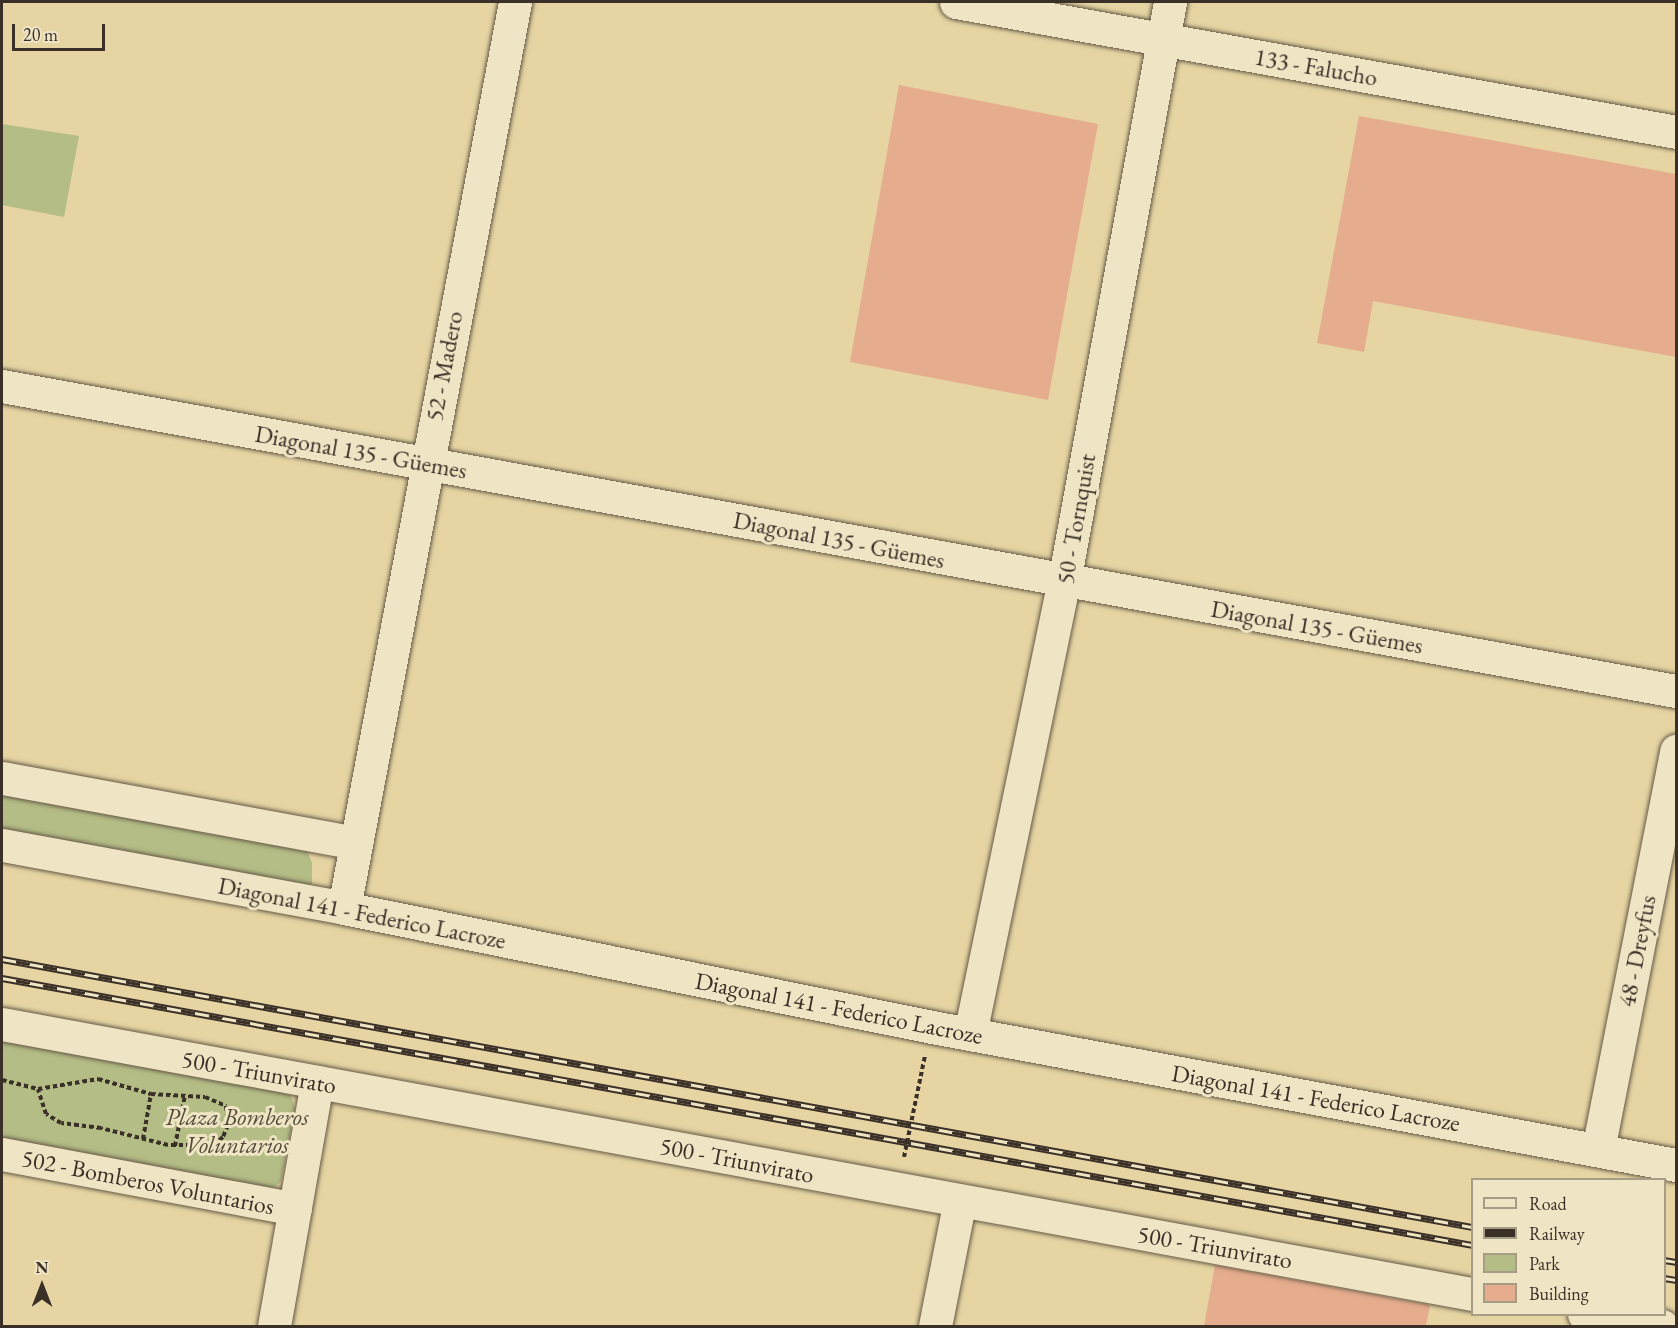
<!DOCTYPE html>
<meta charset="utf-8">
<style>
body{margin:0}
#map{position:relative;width:1678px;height:1328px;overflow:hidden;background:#e6d5a3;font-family:"EB Garamond",serif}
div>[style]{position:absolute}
.green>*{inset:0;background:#b4bd86}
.building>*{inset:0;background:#e5ac8d}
.path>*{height:4px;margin-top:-2px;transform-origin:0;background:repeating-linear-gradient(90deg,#3b3028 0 4.5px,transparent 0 7.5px)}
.roads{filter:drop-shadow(0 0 2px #665947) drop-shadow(0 0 2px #665947)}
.street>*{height:33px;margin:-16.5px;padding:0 16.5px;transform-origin:16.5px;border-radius:16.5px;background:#efe4c3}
.secondary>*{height:33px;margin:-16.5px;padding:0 16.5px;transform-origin:16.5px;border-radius:16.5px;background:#efe4c3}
.rail>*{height:7px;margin-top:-3.5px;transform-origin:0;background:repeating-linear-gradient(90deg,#efe4c3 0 14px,#3b3028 0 28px);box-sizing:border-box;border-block:2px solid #3b3028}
span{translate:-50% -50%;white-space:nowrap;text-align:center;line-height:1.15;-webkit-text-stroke:6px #efe4c3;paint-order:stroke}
.street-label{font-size:24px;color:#3b3028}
.park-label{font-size:24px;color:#534c3b;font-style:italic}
.frame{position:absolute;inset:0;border:3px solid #3b3028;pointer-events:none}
.legend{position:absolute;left:1471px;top:1178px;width:195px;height:138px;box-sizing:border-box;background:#efe4c3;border:2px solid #a79c85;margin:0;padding:8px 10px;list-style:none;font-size:18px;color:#3b3028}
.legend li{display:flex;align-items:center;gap:12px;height:30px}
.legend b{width:30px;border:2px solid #a79c85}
.north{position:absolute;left:12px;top:1256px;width:60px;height:60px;-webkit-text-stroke:4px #efe4c3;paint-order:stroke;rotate:0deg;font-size:16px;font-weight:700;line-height:24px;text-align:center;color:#3b3028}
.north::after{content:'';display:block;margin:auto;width:21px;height:27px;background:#3b3028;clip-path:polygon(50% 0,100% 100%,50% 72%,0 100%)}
.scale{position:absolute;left:12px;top:24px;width:93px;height:27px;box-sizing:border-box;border:3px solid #3b3028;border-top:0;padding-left:8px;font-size:18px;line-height:21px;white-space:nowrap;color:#3b3028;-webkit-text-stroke:4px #efe4c3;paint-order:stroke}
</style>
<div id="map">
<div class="green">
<div style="clip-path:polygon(2px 124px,79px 136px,64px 217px,2px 205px)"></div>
<div style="clip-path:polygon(2px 795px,307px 850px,312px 863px,312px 884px,301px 894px,2px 838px)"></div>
<div style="clip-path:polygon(2px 1031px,290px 1092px,295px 1109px,281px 1181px,274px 1189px,2px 1141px)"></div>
</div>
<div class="building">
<div style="clip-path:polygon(899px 85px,1098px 124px,1048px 400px,850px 362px)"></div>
<div style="clip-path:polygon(1359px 116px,1676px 174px,1676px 357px,1373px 301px,1364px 352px,1317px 343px)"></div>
<div style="clip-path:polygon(1215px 1265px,1430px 1305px,1426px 1326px,1204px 1326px)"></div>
</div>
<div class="path">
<div style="left:2px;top:1080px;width:37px;rotate:14deg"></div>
<div style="left:38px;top:1089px;width:61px;rotate:-9.5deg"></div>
<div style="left:98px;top:1079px;width:55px;rotate:15.8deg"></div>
<div style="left:151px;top:1094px;width:54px;rotate:3.2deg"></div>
<div style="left:205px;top:1097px;width:23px;rotate:23deg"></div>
<div style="left:226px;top:1106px;width:19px;rotate:84deg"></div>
<div style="left:228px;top:1125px;width:13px;rotate:113deg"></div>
<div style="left:223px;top:1137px;width:13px;rotate:141deg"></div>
<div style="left:213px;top:1145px;width:45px;rotate:180deg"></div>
<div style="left:168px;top:1145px;width:69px;rotate:-165.8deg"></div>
<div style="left:101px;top:1128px;width:40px;rotate:-172.9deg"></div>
<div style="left:61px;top:1123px;width:17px;rotate:-149deg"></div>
<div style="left:46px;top:1114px;width:26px;rotate:-108deg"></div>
<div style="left:143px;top:1139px;width:46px;rotate:-79.9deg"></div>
<div style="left:175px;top:1146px;width:52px;rotate:-78.9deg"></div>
<div style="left:904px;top:1157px;width:103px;rotate:-78.3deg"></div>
</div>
<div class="roads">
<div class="street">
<div style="left:956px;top:2px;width:732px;rotate:10.23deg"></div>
<div style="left:2px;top:386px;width:1702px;rotate:10.33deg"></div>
<div style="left:2px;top:778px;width:359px;rotate:10.4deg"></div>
<div style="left:344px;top:908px;width:922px;rotate:-79.31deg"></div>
<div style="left:2px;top:1024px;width:1495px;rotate:10.41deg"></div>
<div style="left:970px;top:1034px;width:462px;rotate:-78.3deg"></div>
<div style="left:1064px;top:582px;width:590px;rotate:-79.64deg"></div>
<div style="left:1598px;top:1150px;width:407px;rotate:-78.9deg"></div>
<div style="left:2px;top:1154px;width:298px;rotate:10.6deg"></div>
<div style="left:1584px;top:1314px;width:79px;rotate:8.7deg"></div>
<div style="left:274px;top:1326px;width:248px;rotate:-80deg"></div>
<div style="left:935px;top:1326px;width:128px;rotate:-78.8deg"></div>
</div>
<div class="secondary">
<div style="left:2px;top:845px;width:348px;rotate:10.4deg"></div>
<div style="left:344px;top:908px;width:600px;rotate:11.44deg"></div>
<div style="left:932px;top:1027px;width:757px;rotate:10.51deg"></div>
</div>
</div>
<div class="rail">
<div style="left:2px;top:959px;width:1494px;rotate:10.33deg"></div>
<div style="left:2px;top:978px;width:1494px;rotate:10.29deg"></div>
<div style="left:1664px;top:1260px;width:12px;rotate:9deg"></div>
<div style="left:1664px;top:1278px;width:12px;rotate:9deg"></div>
</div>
<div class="street-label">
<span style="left:1316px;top:67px;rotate:10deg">133 - Falucho</span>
<span style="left:444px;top:366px;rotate:-79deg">52 - Madero</span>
<span style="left:361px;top:452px;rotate:10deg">Diagonal 135 - Güemes</span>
<span style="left:1076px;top:519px;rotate:-80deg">50 - Tornquist</span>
<span style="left:839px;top:540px;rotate:11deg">Diagonal 135 - Güemes</span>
<span style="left:1317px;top:627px;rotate:10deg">Diagonal 135 - Güemes</span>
<span style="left:362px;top:913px;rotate:11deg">Diagonal 141 - Federico Lacroze</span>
<span style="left:1637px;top:951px;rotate:-79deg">48 - Dreyfus</span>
<span style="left:839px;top:1008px;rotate:11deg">Diagonal 141 - Federico Lacroze</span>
<span style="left:259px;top:1072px;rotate:10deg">500 - Triunvirato</span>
<span style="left:1316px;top:1098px;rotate:10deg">Diagonal 141 - Federico Lacroze</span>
<span style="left:737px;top:1160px;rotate:11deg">500 - Triunvirato</span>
<span style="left:148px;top:1182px;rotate:11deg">502 - Bomberos Voluntarios</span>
<span style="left:1215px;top:1247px;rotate:10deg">500 - Triunvirato</span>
</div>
<div class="park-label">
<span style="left:237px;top:1131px">Plaza Bomberos<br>Voluntarios</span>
</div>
<div class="frame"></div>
<ul class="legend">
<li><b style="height:8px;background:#efe4c3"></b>Road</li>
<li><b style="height:8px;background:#3b3028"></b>Railway</li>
<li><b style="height:16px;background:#b4bd86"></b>Park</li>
<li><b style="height:16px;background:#e5ac8d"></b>Building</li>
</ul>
<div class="north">N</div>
<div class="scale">20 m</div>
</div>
